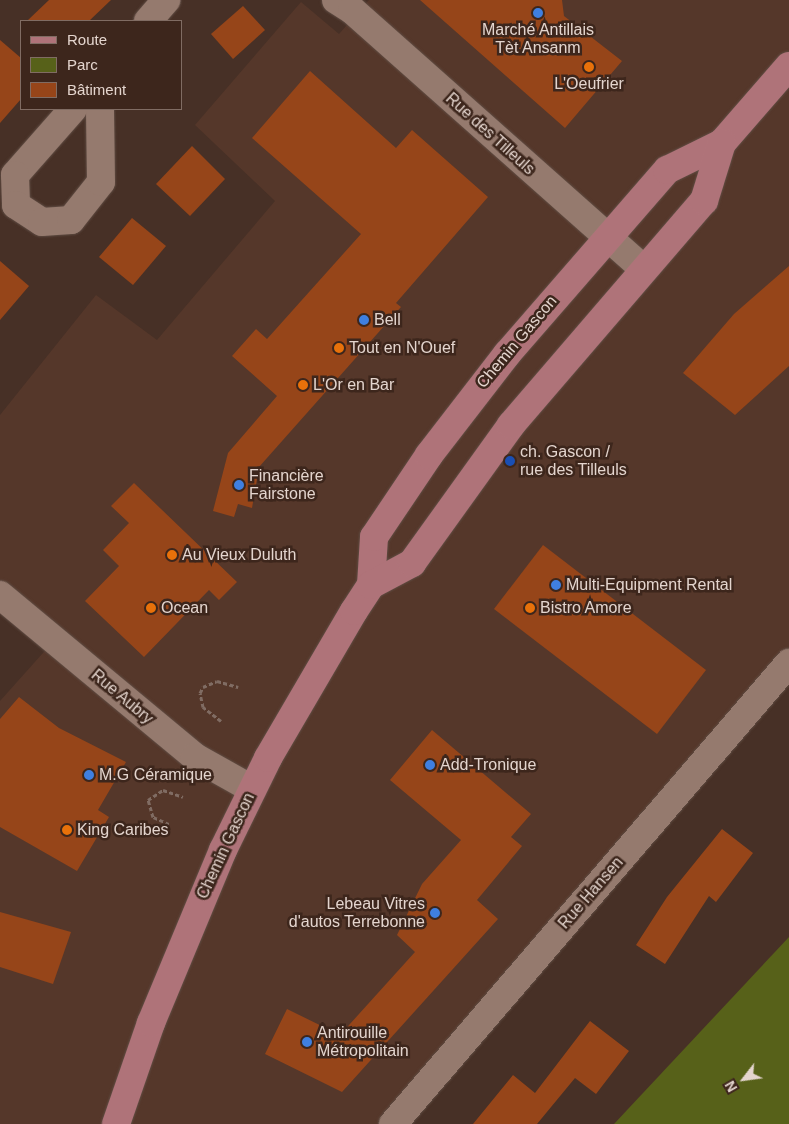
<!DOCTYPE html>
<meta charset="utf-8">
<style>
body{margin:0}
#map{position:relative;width:789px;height:1124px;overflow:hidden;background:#473026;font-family:Helvetica,sans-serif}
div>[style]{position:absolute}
.built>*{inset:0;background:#55372a}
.green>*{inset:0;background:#576119}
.building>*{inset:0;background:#964519}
.path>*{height:3px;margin-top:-1.5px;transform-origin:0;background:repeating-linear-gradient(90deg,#806c63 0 4px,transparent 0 6.5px)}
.roads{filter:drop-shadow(0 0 1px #604d44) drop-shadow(0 0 1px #604d44)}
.minor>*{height:28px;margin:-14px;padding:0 14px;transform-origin:14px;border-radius:14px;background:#957a6e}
.major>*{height:28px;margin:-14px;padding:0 14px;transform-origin:14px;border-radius:14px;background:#af7379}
.dots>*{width:14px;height:14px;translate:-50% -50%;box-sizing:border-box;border:2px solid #3d261c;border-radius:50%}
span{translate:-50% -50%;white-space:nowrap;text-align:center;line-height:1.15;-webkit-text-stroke:5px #3d261c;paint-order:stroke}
.poi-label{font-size:16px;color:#e4d5ce}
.left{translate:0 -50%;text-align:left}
.right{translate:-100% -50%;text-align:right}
.street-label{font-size:16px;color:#e4d5ce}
.legend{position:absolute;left:20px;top:20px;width:162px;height:90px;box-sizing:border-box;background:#3d261c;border:1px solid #806c63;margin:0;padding:6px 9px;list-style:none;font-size:15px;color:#e4d5ce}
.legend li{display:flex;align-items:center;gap:10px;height:25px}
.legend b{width:25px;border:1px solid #806c63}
.north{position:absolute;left:719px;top:1054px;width:50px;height:50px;-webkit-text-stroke:4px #3d261c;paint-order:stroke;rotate:240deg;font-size:14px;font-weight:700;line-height:20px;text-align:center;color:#e4d5ce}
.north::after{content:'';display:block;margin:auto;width:18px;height:22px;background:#e4d5ce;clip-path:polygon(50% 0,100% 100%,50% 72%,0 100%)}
</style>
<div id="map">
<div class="built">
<div style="clip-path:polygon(369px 0,789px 0,789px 658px,409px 1124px,0 1124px,0 701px,59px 635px,0 590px,0 415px,96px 295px,157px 340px,275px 201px,195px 125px,301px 2px,339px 34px)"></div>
</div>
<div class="green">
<div style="clip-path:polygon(789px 937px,789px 1124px,614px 1124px)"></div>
</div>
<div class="building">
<div style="clip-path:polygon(49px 0,111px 0,89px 21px,27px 21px)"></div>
<div style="clip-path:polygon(420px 0,562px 0,564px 16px,622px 61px,565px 128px)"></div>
<div style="clip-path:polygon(243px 6px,265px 30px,233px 59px,211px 34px)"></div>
<div style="clip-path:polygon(0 40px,21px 58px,21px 99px,0 123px)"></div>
<div style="clip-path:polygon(310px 71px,396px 148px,412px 130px,488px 197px,396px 303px,401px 307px,259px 467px,252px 508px,238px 504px,234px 517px,213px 511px,228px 453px,277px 396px,232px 356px,256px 329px,267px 339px,361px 234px,252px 138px)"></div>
<div style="clip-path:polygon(192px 146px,225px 179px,190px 216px,156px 184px)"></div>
<div style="clip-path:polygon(132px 218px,166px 246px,133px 285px,99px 257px)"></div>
<div style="clip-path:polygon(0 261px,29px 286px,0 320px)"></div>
<div style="clip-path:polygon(789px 266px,789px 366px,735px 415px,683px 373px,734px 314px)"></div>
<div style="clip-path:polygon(134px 483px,237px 582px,219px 600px,209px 590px,144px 657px,85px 601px,119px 566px,103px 550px,129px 523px,111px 506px)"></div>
<div style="clip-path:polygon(543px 545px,706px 670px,657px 734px,494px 609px)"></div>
<div style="clip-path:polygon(19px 697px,59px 728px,126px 762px,98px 810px,109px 817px,77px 871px,0 827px,0 719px)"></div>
<div style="clip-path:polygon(432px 730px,531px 814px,511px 837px,522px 846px,477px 900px,498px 919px,342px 1092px,265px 1054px,287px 1009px,340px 1035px,415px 952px,397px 935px,422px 884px,461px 840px,390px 780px)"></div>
<div style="clip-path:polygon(722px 829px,753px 853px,716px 902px,709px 896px,665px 964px,636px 945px,667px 897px)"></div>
<div style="clip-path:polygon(0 912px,71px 932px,53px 984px,0 967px)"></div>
<div style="clip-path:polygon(590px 1021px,629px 1051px,596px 1094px,575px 1078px,537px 1124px,473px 1124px,513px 1075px,535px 1093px)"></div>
</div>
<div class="path">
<div style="left:221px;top:721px;width:23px;rotate:-142deg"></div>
<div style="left:203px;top:707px;width:14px;rotate:-102deg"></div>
<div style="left:200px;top:693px;width:7px;rotate:-63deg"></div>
<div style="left:203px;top:687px;width:15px;rotate:-23deg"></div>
<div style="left:217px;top:681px;width:22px;rotate:16deg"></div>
<div style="left:169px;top:824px;width:17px;rotate:-156deg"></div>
<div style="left:153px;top:817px;width:18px;rotate:-106deg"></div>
<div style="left:148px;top:800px;width:18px;rotate:-34deg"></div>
<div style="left:163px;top:790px;width:21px;rotate:19deg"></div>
</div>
<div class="roads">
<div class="minor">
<div style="left:336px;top:0;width:19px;rotate:32deg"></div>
<div style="left:352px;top:10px;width:390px;rotate:41.6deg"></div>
<div style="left:148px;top:21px;width:28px;rotate:-49deg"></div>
<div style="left:73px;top:109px;width:88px;rotate:131.3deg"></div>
<div style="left:15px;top:175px;width:30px;rotate:88deg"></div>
<div style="left:16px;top:205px;width:31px;rotate:33deg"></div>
<div style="left:42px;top:222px;width:29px;rotate:-4deg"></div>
<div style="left:71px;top:220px;width:48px;rotate:-51.7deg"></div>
<div style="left:101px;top:182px;width:73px;rotate:-90.8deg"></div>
<div style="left:0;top:595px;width:254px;rotate:39.7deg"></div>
<div style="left:195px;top:757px;width:65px;rotate:29.3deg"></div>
<div style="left:393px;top:1124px;width:608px;rotate:-49.34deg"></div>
</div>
<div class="major">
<div style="left:371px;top:585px;width:48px;rotate:-86.4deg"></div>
<div style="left:374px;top:537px;width:99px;rotate:-56.1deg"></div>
<div style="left:429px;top:455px;width:128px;rotate:-52.3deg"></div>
<div style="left:507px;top:354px;width:244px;rotate:-49deg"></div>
<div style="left:667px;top:170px;width:61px;rotate:-26.1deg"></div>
<div style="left:722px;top:143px;width:102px;rotate:-49deg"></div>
<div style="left:116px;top:1124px;width:107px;rotate:-70.9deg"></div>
<div style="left:151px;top:1023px;width:187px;rotate:-67.4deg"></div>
<div style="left:223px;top:850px;width:102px;rotate:-63.9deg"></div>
<div style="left:268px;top:758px;width:170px;rotate:-59.7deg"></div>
<div style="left:354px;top:611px;width:31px;rotate:-57deg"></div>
<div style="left:371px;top:585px;width:47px;rotate:-28.2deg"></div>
<div style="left:412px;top:563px;width:170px;rotate:-54.3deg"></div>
<div style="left:511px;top:425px;width:296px;rotate:-49.3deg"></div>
<div style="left:704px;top:201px;width:61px;rotate:-72.8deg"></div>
</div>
</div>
<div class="dots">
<div style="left:538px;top:13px;background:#3f7fe0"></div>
<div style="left:589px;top:67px;background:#e8710a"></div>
<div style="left:364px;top:320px;background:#3f7fe0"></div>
<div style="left:339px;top:348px;background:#e8710a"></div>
<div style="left:303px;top:385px;background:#e8710a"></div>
<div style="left:510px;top:461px;background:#1a4fb4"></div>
<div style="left:239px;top:485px;background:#3f7fe0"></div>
<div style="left:172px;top:555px;background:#e8710a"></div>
<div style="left:556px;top:585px;background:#3f7fe0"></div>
<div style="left:151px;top:608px;background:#e8710a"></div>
<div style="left:530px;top:608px;background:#e8710a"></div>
<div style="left:430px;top:765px;background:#3f7fe0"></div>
<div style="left:89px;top:775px;background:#3f7fe0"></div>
<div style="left:67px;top:830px;background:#e8710a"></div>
<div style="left:435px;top:913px;background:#3f7fe0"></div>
<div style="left:307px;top:1042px;background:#3f7fe0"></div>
</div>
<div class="poi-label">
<span style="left:538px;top:39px">Marché Antillais<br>Tèt Ansanm</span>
<span style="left:589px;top:84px">L'Oeufrier</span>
<span class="left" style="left:374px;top:320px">Bell</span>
<span class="left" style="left:349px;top:348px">Tout en N'Ouef</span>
<span class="left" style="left:313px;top:385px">L'Or en Bar</span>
<span class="left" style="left:520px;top:461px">ch. Gascon /<br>rue des Tilleuls</span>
<span class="left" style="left:249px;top:485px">Financière<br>Fairstone</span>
<span class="left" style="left:182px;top:555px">Au Vieux Duluth</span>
<span class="left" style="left:566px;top:585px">Multi-Equipment Rental</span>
<span class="left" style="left:161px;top:608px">Ocean</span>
<span class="left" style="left:540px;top:608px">Bistro Amore</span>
<span class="left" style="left:440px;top:765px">Add-Tronique</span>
<span class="left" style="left:99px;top:775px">M.G Céramique</span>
<span class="left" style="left:77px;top:830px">King Caribes</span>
<span class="right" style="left:425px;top:913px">Lebeau Vitres<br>d'autos Terrebonne</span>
<span class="left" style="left:317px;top:1042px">Antirouille<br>Métropolitain</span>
</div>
<div class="street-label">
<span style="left:490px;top:134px;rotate:42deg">Rue des Tilleuls</span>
<span style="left:517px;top:342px;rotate:-50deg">Chemin Gascon</span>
<span style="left:122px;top:697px;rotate:40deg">Rue Aubry</span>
<span style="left:226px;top:846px;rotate:-65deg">Chemin Gascon</span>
<span style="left:591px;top:893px;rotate:-49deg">Rue Hansen</span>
</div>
<ul class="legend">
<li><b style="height:6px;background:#af7379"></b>Route</li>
<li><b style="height:14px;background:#576119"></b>Parc</li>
<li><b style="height:14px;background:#964519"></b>Bâtiment</li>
</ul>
<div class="north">N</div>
</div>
